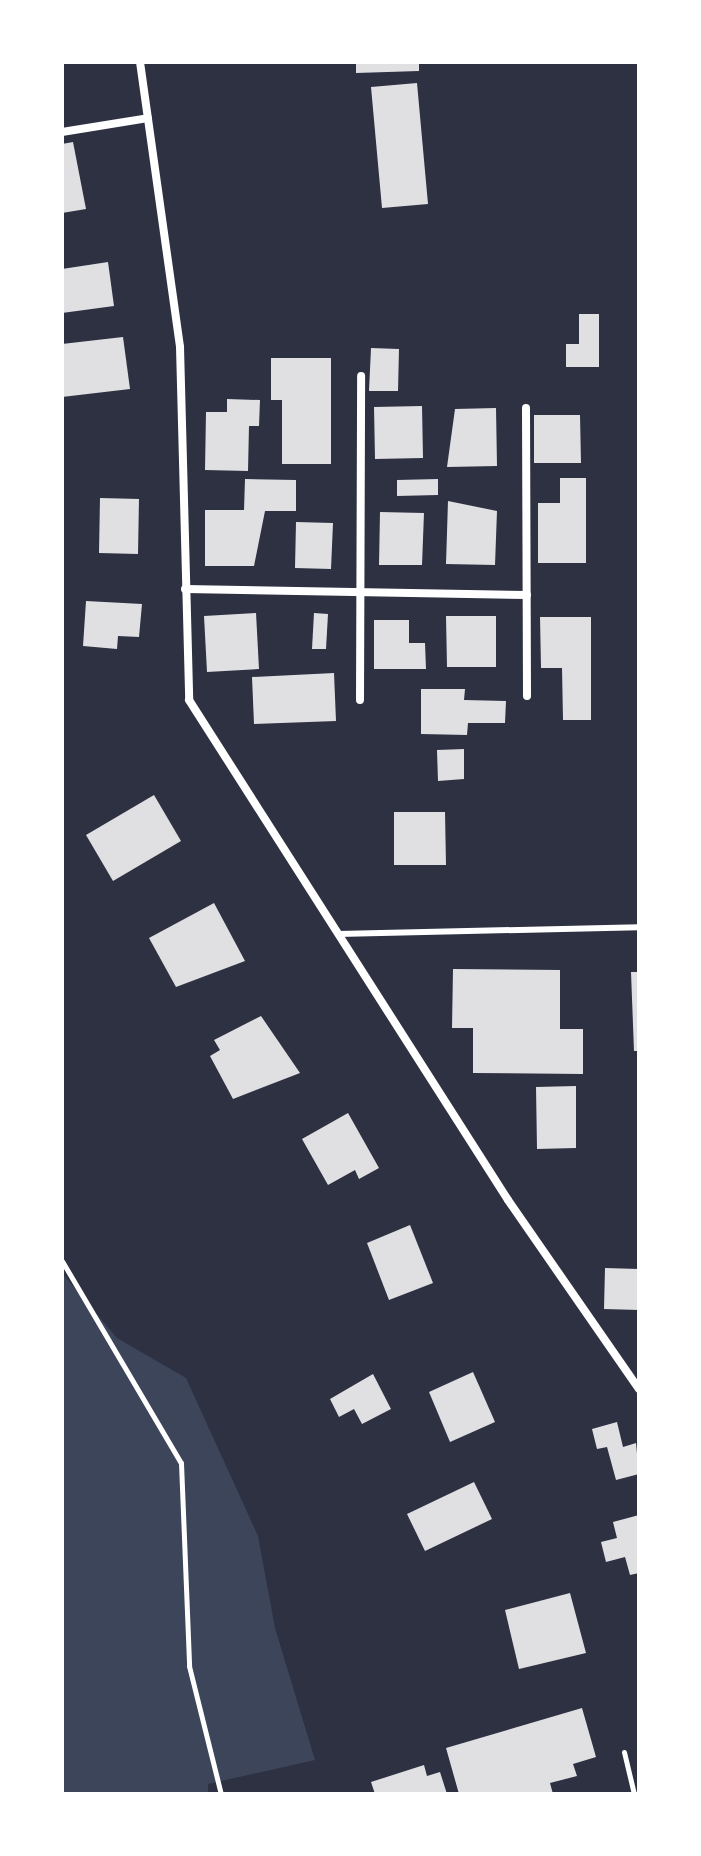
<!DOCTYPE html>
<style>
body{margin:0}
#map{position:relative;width:701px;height:1856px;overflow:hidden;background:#2d3142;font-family:"Space Grotesk",sans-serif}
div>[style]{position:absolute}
.green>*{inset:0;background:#3c4559}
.building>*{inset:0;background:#e0e0e3}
.path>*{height:5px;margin:-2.5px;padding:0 2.5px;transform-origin:2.5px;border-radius:2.5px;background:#fff}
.service>*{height:6px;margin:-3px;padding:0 3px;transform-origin:3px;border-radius:3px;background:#fff}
.minor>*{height:8px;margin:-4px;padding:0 4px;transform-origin:4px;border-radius:4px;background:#fff}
span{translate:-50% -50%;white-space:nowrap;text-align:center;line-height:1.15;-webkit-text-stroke:8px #fff;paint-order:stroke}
.frame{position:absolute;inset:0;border:64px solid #fff;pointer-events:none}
</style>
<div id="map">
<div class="green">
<div style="clip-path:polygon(62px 1273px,117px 1338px,186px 1378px,258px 1536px,275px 1628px,315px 1760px,208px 1784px,208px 1794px,62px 1794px)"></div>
</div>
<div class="building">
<div style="clip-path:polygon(356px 62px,419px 62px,419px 71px,356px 73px)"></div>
<div style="clip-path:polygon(417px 83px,428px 204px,382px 208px,371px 87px)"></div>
<div style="clip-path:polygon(73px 142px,86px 209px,62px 213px,62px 144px)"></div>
<div style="clip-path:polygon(108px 262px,114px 306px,62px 313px,62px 269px)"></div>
<div style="clip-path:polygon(579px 314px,599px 314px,599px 367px,566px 367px,566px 344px,579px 344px)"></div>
<div style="clip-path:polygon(123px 337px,130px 389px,62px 397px,62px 344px)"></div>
<div style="clip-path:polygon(371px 348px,399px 349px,398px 391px,369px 391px)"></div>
<div style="clip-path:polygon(271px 358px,331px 358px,331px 464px,282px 464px,282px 400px,271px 400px)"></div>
<div style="clip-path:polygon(227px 399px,260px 400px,259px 426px,249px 426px,248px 471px,205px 470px,206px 412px,227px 412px)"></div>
<div style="clip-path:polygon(422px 406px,423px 458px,375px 459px,374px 407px)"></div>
<div style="clip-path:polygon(496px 408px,497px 466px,447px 467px,455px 409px)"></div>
<div style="clip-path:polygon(534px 415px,580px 415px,581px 463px,534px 463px)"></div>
<div style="clip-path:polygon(560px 478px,586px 478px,586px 563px,538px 563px,538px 503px,560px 503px)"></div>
<div style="clip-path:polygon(245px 479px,296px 480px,296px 511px,265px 511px,254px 566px,205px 566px,205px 510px,244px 510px)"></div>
<div style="clip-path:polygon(438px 479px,438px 495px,397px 496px,397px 480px)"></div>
<div style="clip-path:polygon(100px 498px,139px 499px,138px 554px,99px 553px)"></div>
<div style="clip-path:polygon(448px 501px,497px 511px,495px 565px,446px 564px)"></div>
<div style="clip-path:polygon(380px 512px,424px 513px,422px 565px,379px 565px)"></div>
<div style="clip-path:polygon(296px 522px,333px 523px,331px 569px,295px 568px)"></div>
<div style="clip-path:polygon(86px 601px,142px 604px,139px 637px,118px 636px,117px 649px,83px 646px)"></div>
<div style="clip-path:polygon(256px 613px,259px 669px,207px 672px,204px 616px)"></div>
<div style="clip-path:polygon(314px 613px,328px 614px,326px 649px,312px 649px)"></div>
<div style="clip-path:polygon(446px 616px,496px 616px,496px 667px,447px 667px)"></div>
<div style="clip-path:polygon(540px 617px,591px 617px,591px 720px,563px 720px,562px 668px,541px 668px)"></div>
<div style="clip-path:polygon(374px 620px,409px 620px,409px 643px,425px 643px,426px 669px,374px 669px)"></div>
<div style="clip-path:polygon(334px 673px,336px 721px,254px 724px,252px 677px)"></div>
<div style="clip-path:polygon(421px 689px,465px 689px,464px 700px,506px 701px,505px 723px,468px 723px,467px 735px,421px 734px)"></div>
<div style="clip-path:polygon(464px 749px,464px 779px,438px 781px,437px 750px)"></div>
<div style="clip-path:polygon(154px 795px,181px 841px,113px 881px,86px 835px)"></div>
<div style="clip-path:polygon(394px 812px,445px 812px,446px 865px,394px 865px)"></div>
<div style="clip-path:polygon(214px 903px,245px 961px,176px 987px,149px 938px)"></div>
<div style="clip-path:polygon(453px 969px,560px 970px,560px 1029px,583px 1029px,583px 1074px,473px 1073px,473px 1028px,452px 1028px)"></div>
<div style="clip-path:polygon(631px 972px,639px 972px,639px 1051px,634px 1051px)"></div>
<div style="clip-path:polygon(261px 1016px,300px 1073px,233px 1099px,210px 1056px,220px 1050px,214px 1040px)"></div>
<div style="clip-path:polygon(576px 1086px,576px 1148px,537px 1149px,536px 1087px)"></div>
<div style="clip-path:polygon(348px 1113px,379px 1168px,359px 1179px,355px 1170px,328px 1185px,302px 1139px)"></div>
<div style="clip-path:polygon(410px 1225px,433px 1283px,389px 1300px,367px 1243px)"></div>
<div style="clip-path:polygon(605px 1268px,639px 1269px,639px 1310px,604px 1309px)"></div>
<div style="clip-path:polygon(473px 1372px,495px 1422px,450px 1442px,429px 1392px)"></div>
<div style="clip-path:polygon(373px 1374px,391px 1409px,362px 1424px,354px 1409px,339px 1417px,330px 1399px)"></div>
<div style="clip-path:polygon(617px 1422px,623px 1447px,636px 1443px,639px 1474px,616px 1480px,607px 1447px,597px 1449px,592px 1429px)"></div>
<div style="clip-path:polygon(474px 1482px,492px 1519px,425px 1551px,407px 1514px)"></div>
<div style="clip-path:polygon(639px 1515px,639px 1573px,630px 1575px,625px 1557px,606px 1562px,601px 1542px,617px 1538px,613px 1522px)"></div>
<div style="clip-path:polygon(570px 1593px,586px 1653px,519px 1669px,505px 1610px)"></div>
<div style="clip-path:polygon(582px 1708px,596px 1757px,573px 1764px,577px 1776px,550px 1783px,553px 1794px,459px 1794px,446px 1748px)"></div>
<div style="clip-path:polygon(424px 1765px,427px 1776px,440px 1772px,447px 1794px,375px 1794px,371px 1782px)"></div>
</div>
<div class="path">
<div style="left:62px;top:1261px;width:234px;rotate:59.5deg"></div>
<div style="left:181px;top:1463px;width:203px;rotate:87.7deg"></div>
<div style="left:189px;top:1666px;width:132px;rotate:76deg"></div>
<div style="left:624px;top:1752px;width:43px;rotate:76.6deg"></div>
</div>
<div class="service">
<div style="left:338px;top:934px;width:301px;rotate:-1.3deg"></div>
</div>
<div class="minor">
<div style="left:140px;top:62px;width:288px;rotate:82deg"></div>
<div style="left:180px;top:347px;width:353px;rotate:88.5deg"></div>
<div style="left:189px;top:700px;width:593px;rotate:57.46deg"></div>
<div style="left:508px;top:1200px;width:230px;rotate:55.3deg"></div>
<div style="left:62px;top:132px;width:87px;rotate:-9.2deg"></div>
<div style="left:526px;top:408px;width:288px;rotate:89.8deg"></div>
<div style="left:185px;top:589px;width:342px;rotate:1deg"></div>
<div style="left:360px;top:700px;width:324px;rotate:-89.8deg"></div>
</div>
<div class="frame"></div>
</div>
